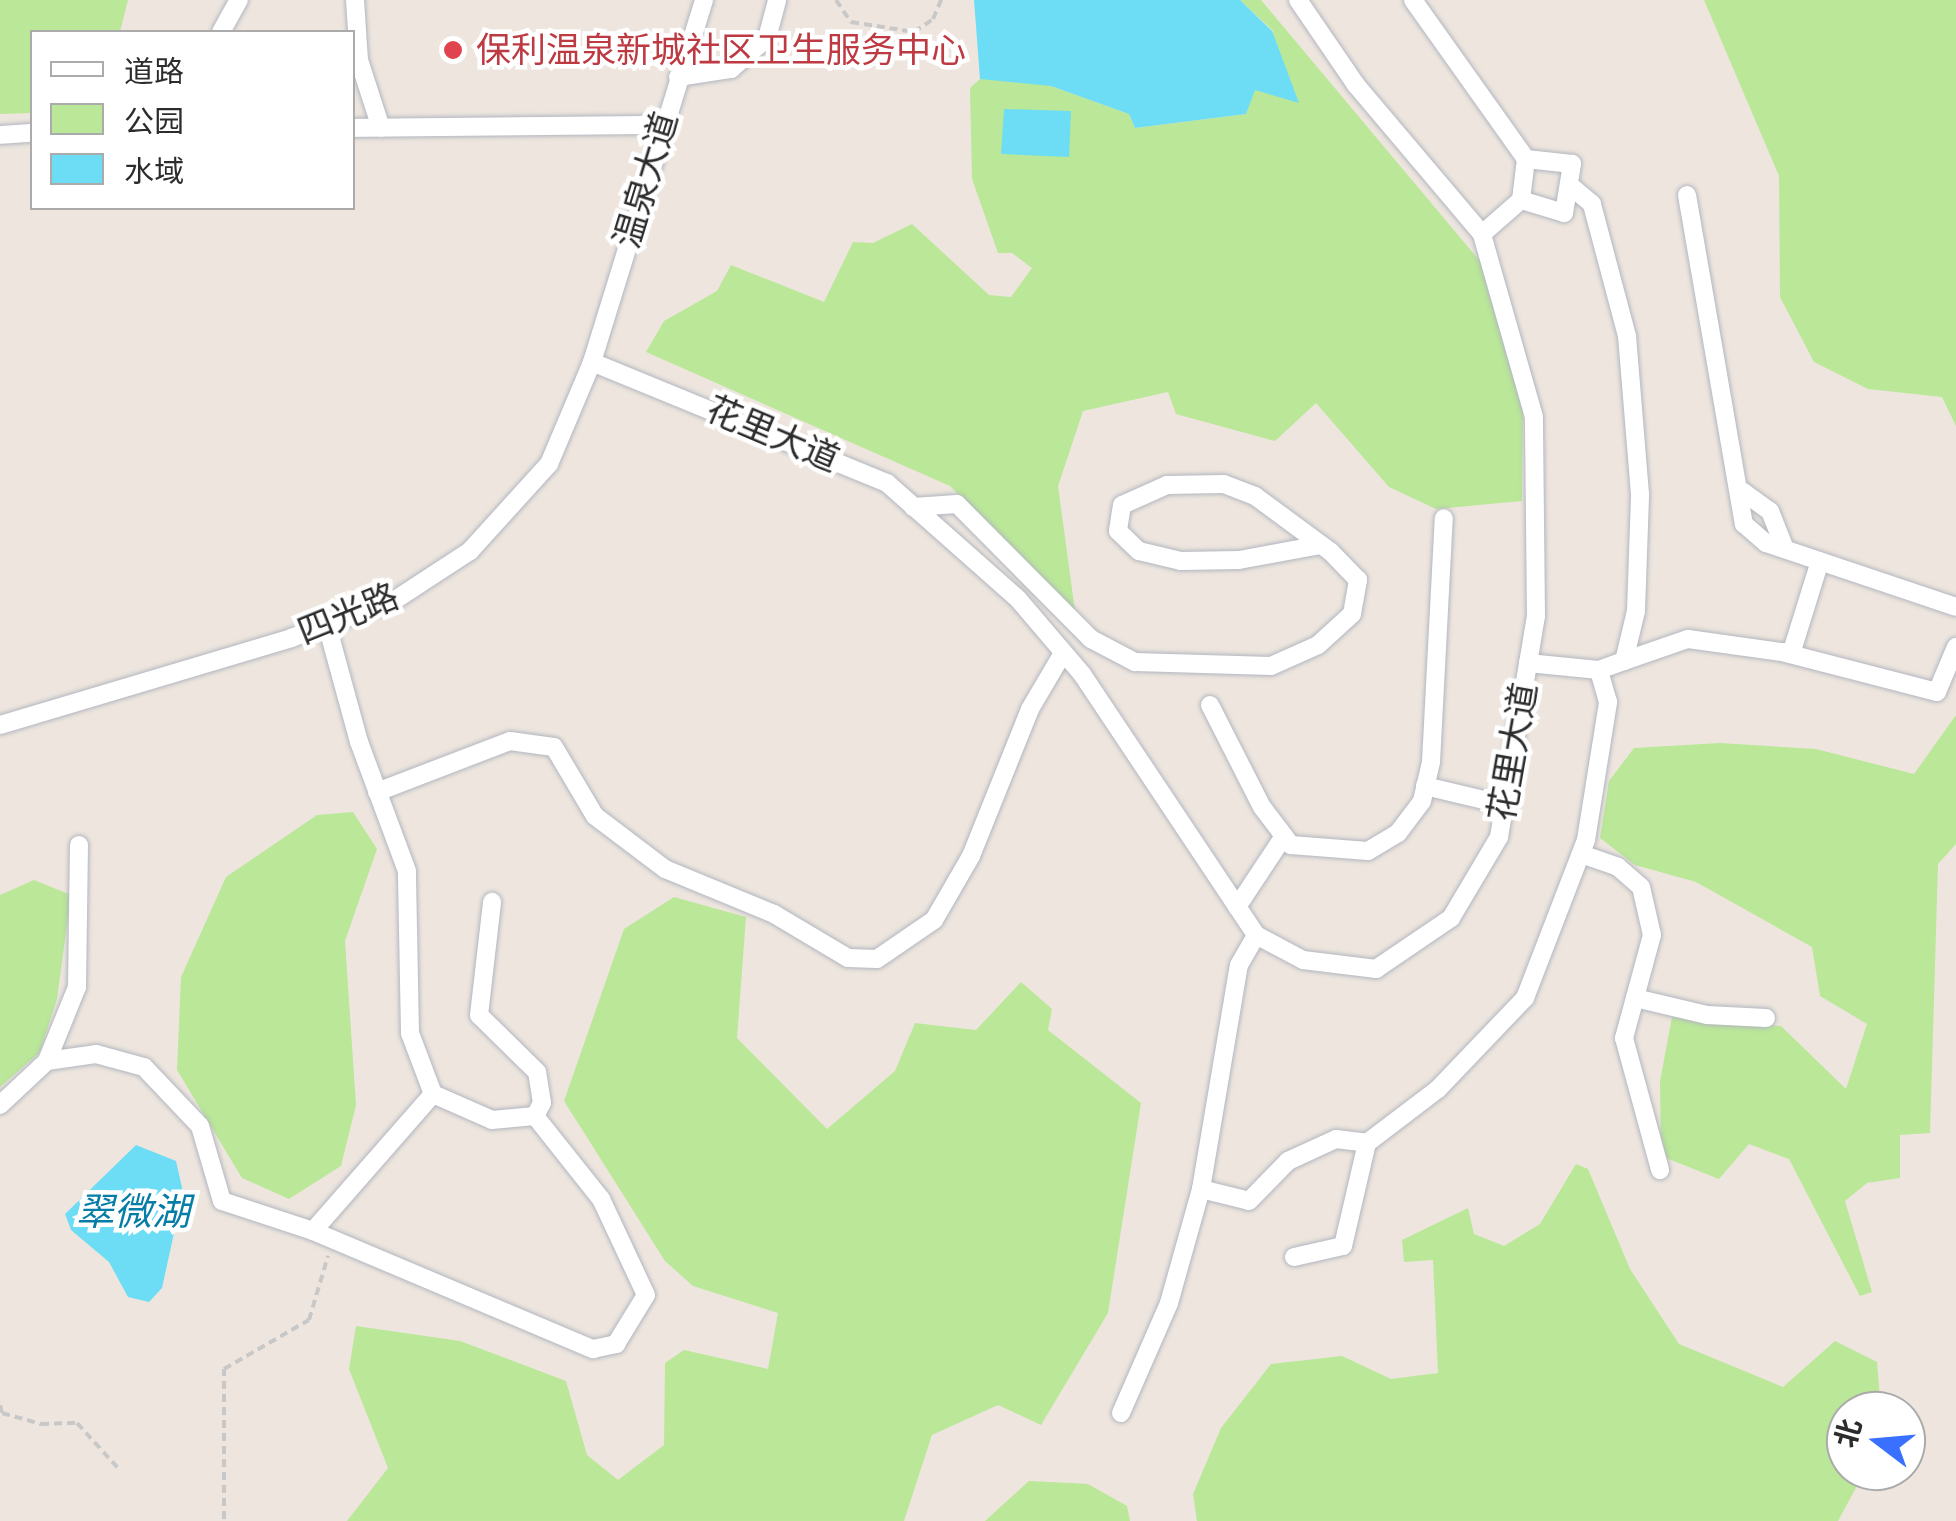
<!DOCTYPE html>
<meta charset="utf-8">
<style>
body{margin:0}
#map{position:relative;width:1956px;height:1521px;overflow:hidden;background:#eee6de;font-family:Rubik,"Noto Sans SC",sans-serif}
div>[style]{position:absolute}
.green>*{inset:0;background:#bae798}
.water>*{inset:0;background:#6cddf5}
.path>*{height:4px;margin-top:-2px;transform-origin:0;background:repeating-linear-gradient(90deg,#c8c8c8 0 8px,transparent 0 13px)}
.roads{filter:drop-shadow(0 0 2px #b2b6c0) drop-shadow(0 0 2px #b2b6c0)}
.minor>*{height:18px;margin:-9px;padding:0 9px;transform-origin:9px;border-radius:9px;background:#fff}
.dots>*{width:28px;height:28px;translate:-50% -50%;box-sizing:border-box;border:5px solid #fff;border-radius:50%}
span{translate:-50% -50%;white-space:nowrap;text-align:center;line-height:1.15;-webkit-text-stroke:9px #fff;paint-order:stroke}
.health-label{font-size:35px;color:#be3a42}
.left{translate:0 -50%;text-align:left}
.street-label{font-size:35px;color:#2c2c2c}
.water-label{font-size:38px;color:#067da6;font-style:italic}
.legend{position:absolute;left:30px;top:30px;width:325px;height:180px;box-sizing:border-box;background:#fff;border:2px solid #ababab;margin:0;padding:12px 18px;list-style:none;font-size:30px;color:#2c2c2c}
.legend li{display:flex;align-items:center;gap:20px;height:50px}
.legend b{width:50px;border:2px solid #ababab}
.north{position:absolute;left:1826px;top:1391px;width:100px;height:100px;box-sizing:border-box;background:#fff;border:2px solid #ababab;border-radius:50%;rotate:286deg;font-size:28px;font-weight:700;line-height:40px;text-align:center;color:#2c2c2c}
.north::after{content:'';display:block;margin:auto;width:35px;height:45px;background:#3a70ff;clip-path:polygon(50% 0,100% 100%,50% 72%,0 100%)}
</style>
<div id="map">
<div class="green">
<div style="clip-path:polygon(0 0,128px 0,120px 32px,32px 32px,32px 113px,0 114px)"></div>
<div style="clip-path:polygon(1240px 0,1261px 0,1484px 266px,1523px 405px,1522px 501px,1436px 509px,1389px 487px,1316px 403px,1275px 441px,1176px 414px,1168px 392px,1083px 411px,1058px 486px,1075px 611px,950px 486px,646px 352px,664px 321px,717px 291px,731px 265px,824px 302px,853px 242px,873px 243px,912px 224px,989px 295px,1011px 297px,1032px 268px,1012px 253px,998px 253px,972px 179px,970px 88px,980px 79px,1017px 79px,1051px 86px,1129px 114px,1135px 128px,1246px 114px,1273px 31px)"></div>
<div style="clip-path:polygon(1704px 0,1956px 0,1956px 426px,1942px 397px,1868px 389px,1814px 362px,1780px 297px,1779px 176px)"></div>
<div style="clip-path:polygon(1956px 715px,1956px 844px,1938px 864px,1930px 1133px,1900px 1135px,1900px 1178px,1867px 1183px,1845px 1201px,1872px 1292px,1860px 1296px,1789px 1159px,1749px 1144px,1719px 1179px,1661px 1156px,1660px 1081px,1672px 1017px,1781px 1026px,1846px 1089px,1867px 1024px,1820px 996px,1812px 947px,1696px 882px,1635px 865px,1600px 838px,1609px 781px,1634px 748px,1720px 743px,1816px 749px,1914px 774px)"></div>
<div style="clip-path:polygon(353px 812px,377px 849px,345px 941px,356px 1105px,341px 1166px,289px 1199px,242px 1178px,177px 1070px,181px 977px,226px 877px,317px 815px)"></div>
<div style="clip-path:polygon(34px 880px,71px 895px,57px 999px,40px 1052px,0 1087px,0 895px)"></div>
<div style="clip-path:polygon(674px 897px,746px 917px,737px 1038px,827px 1129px,895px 1071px,915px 1023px,976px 1030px,1021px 982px,1052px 1009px,1048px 1030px,1141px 1103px,1108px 1313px,1041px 1425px,998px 1405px,932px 1435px,904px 1521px,347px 1521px,388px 1468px,349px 1369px,356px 1326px,460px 1341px,566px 1381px,587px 1455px,618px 1480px,664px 1445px,665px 1363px,684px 1350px,768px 1369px,778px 1313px,693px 1286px,665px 1261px,564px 1101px,624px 929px)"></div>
<div style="clip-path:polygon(1576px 1164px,1588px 1169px,1630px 1269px,1679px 1344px,1783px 1387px,1835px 1341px,1877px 1362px,1881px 1411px,1846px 1411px,1846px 1471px,1865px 1471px,1838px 1521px,1197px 1521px,1193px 1494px,1221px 1428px,1271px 1364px,1342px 1356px,1391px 1379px,1438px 1373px,1433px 1260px,1404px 1262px,1402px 1240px,1468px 1208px,1474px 1234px,1504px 1246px,1540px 1224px)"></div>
<div style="clip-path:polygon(1029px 1481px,1088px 1484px,1127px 1506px,1130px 1521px,985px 1521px)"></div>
</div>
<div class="water">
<div style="clip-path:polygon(974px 0,1240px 0,1272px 31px,1299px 103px,1255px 90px,1246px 114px,1135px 128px,1129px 114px,1051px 86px,980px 79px)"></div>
<div style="clip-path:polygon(1004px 109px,1071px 111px,1069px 157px,1001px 154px)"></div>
<div style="clip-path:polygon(136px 1145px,176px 1161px,183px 1192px,162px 1288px,149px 1302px,128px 1297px,109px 1262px,71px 1230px,65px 1214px)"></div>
</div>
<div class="path">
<div style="left:836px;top:0;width:27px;rotate:56deg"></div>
<div style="left:851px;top:22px;width:64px;rotate:9deg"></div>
<div style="left:914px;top:32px;width:23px;rotate:-34deg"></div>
<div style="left:933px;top:19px;width:21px;rotate:-67deg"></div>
<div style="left:0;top:1405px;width:8px;rotate:76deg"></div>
<div style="left:2px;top:1413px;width:41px;rotate:15.8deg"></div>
<div style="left:41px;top:1424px;width:36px;rotate:-2deg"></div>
<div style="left:77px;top:1423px;width:61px;rotate:47.7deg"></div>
<div style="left:224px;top:1519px;width:150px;rotate:-90deg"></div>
<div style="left:224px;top:1369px;width:98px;rotate:-30deg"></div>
<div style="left:309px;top:1320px;width:67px;rotate:-73.5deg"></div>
</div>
<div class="roads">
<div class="minor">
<div style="left:355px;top:0;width:60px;rotate:86.2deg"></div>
<div style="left:359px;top:60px;width:71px;rotate:72.1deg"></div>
<div style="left:1413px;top:0;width:195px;rotate:54.6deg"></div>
<div style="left:1526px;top:159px;width:41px;rotate:97deg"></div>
<div style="left:1521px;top:200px;width:45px;rotate:16.8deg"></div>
<div style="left:1564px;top:213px;width:50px;rotate:-80.7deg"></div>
<div style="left:1572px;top:164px;width:46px;rotate:-173.8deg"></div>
<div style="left:221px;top:32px;width:37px;rotate:-61deg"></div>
<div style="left:678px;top:77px;width:54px;rotate:-8.6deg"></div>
<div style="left:731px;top:69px;width:48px;rotate:-40.7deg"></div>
<div style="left:767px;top:38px;width:39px;rotate:-75deg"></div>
<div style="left:352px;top:128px;width:310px;rotate:-0.6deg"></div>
<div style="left:0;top:135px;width:32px;rotate:-4deg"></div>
<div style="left:1687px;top:195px;width:334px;rotate:80.2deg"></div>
<div style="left:1744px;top:524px;width:29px;rotate:41deg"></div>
<div style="left:1766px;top:543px;width:200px;rotate:18.6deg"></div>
<div style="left:1482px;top:234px;width:52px;rotate:-41.1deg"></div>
<div style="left:592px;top:362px;width:319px;rotate:22.3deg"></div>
<div style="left:887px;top:483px;width:175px;rotate:41.5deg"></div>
<div style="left:1018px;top:599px;width:99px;rotate:49.5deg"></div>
<div style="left:1082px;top:674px;width:314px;rotate:56.3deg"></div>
<div style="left:1256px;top:935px;width:53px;rotate:28deg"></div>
<div style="left:1303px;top:960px;width:74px;rotate:7deg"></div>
<div style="left:1376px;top:969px;width:91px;rotate:-34.2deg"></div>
<div style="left:1451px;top:918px;width:94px;rotate:-59.3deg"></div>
<div style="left:1499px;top:837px;width:224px;rotate:-80.5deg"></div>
<div style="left:1536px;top:616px;width:199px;rotate:-90.6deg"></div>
<div style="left:1534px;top:417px;width:190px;rotate:-105.9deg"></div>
<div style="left:1482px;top:234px;width:195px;rotate:-130.2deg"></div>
<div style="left:1356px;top:85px;width:103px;rotate:-124.3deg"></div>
<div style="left:1742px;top:491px;width:34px;rotate:36deg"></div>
<div style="left:1770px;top:511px;width:41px;rotate:68.5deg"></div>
<div style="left:913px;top:507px;width:44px;rotate:-3.9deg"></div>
<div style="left:957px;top:504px;width:190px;rotate:45.2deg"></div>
<div style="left:1091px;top:639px;width:50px;rotate:27.6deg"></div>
<div style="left:1135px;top:662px;width:136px;rotate:1.7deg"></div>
<div style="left:1271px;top:666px;width:51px;rotate:-24.1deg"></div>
<div style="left:1318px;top:645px;width:46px;rotate:-42.4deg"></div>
<div style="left:1352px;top:614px;width:35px;rotate:-80deg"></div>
<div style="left:1358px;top:580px;width:39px;rotate:-134deg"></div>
<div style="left:1331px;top:552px;width:94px;rotate:-143.6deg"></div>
<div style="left:1255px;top:496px;width:33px;rotate:-159deg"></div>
<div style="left:1224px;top:484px;width:57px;rotate:179deg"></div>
<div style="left:1167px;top:485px;width:49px;rotate:156deg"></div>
<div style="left:1122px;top:505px;width:26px;rotate:99deg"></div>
<div style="left:1118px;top:531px;width:29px;rotate:44deg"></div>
<div style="left:1139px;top:551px;width:43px;rotate:13.4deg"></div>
<div style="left:1181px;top:561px;width:58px;rotate:-1deg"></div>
<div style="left:1239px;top:560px;width:82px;rotate:-10.5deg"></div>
<div style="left:1791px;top:654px;width:97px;rotate:-72.7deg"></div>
<div style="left:1624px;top:661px;width:68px;rotate:-19deg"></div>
<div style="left:1688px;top:639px;width:95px;rotate:7.9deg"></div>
<div style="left:1782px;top:652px;width:160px;rotate:14.5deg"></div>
<div style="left:1937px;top:692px;width:49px;rotate:-67.1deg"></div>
<div style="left:1528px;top:663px;width:71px;rotate:5.6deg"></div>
<div style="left:1599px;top:670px;width:27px;rotate:-20deg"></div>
<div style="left:1624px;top:661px;width:51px;rotate:-76.5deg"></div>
<div style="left:1636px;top:611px;width:117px;rotate:-88deg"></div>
<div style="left:1640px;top:494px;width:159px;rotate:-94.7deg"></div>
<div style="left:1627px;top:336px;width:137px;rotate:-104.9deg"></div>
<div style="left:1592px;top:204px;width:30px;rotate:-140deg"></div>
<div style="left:1210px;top:705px;width:114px;rotate:63deg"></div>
<div style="left:1262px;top:807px;width:48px;rotate:52.7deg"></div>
<div style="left:1291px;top:845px;width:77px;rotate:4.5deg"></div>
<div style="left:1368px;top:851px;width:35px;rotate:-31deg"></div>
<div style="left:1398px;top:833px;width:40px;rotate:-53deg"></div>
<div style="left:1422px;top:801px;width:40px;rotate:-77deg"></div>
<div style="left:1431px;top:762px;width:244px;rotate:-87deg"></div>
<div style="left:0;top:725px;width:304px;rotate:-16.6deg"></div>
<div style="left:291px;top:638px;width:111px;rotate:-20.1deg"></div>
<div style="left:395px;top:600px;width:90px;rotate:-33.2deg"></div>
<div style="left:470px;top:551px;width:118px;rotate:-47.8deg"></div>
<div style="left:549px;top:464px;width:111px;rotate:-67.1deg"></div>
<div style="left:592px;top:362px;width:379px;rotate:-72.8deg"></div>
<div style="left:1425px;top:786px;width:82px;rotate:13.4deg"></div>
<div style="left:377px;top:792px;width:142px;rotate:-21deg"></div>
<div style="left:510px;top:741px;width:44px;rotate:7.8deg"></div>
<div style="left:554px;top:747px;width:80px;rotate:59.3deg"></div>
<div style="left:595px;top:816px;width:88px;rotate:37.1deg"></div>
<div style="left:665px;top:869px;width:118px;rotate:22.4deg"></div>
<div style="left:774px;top:914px;width:86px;rotate:30.7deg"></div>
<div style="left:848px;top:958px;width:29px;rotate:2deg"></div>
<div style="left:877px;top:959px;width:69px;rotate:-34.4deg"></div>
<div style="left:934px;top:920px;width:74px;rotate:-60deg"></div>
<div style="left:971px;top:856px;width:158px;rotate:-68.1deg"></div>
<div style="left:1030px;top:709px;width:65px;rotate:-59.5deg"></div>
<div style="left:1581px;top:854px;width:39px;rotate:19deg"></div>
<div style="left:1618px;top:867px;width:30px;rotate:41deg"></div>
<div style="left:1641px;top:887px;width:49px;rotate:77.1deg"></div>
<div style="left:1652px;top:935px;width:107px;rotate:105.2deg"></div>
<div style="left:1624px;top:1038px;width:137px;rotate:74.7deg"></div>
<div style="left:1237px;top:907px;width:85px;rotate:-56.5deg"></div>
<div style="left:1635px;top:998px;width:74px;rotate:13.3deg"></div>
<div style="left:1707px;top:1015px;width:59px;rotate:2.9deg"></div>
<div style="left:47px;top:1061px;width:49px;rotate:-8.1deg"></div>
<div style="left:96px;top:1054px;width:50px;rotate:15.2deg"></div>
<div style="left:144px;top:1067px;width:81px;rotate:46.5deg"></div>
<div style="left:200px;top:1126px;width:78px;rotate:73.7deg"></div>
<div style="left:222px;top:1201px;width:96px;rotate:18.2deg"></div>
<div style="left:313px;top:1231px;width:304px;rotate:22.9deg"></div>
<div style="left:593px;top:1349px;width:24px;rotate:-12deg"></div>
<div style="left:616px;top:1344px;width:57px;rotate:-58.5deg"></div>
<div style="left:646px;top:1295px;width:106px;rotate:-115.1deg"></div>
<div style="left:601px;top:1199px;width:106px;rotate:-128.5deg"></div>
<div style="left:433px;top:1094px;width:64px;rotate:23.8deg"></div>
<div style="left:492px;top:1120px;width:43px;rotate:-5.3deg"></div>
<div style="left:535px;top:1116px;width:15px;rotate:-62deg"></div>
<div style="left:542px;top:1103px;width:31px;rotate:-99deg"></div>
<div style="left:537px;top:1072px;width:81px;rotate:-135.5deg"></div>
<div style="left:479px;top:1015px;width:114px;rotate:-83.4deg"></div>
<div style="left:0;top:1105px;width:64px;rotate:-43.1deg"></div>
<div style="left:47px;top:1061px;width:80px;rotate:-67.9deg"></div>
<div style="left:77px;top:987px;width:142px;rotate:-89.2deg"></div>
<div style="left:1201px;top:1189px;width:49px;rotate:14deg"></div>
<div style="left:1249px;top:1201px;width:56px;rotate:-45.7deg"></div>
<div style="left:1288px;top:1161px;width:53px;rotate:-24.6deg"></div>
<div style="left:1336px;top:1139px;width:31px;rotate:7deg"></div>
<div style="left:1367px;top:1143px;width:89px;rotate:-37.3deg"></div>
<div style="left:1438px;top:1089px;width:126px;rotate:-46.3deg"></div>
<div style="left:1525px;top:998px;width:169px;rotate:-68.9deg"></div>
<div style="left:1586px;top:840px;width:140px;rotate:-80.9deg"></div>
<div style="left:1608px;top:702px;width:33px;rotate:-106deg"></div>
<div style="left:313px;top:1231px;width:182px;rotate:-48.8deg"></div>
<div style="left:433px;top:1094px;width:65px;rotate:-110.7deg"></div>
<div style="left:410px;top:1033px;width:162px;rotate:-91.1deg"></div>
<div style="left:407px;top:871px;width:138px;rotate:-110.4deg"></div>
<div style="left:359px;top:742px;width:121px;rotate:-105.3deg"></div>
<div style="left:1294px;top:1257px;width:50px;rotate:-12.7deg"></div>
<div style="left:1343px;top:1246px;width:106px;rotate:-76.9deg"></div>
<div style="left:1121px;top:1413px;width:120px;rotate:-66.4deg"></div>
<div style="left:1169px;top:1303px;width:118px;rotate:-74.3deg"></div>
<div style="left:1201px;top:1189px;width:227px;rotate:-80.4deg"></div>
<div style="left:1239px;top:965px;width:34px;rotate:-60deg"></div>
</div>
</div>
<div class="dots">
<div style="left:453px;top:50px;background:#e0444e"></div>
</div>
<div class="health-label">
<span class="left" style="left:476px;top:50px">保利温泉新城社区卫生服务中心</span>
</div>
<div class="street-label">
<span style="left:646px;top:180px;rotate:-73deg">温泉大道</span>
<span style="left:773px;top:434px;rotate:23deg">花里大道</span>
<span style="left:348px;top:614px;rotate:-22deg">四光路</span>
<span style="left:1513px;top:752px;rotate:-80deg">花里大道</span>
</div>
<div class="water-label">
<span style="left:133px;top:1213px">翠微湖</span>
</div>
<ul class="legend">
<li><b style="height:12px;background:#fff"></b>道路</li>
<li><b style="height:28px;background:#bae798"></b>公园</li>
<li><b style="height:28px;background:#6cddf5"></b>水域</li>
</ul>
<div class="north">北</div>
</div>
